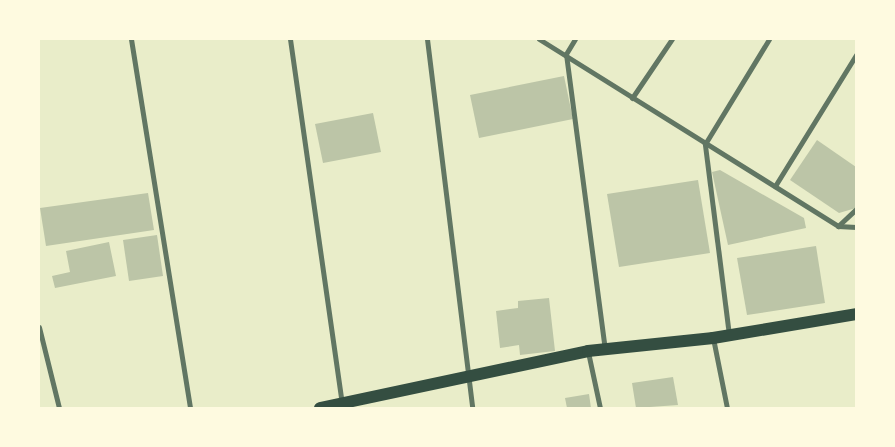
<!DOCTYPE html>
<style>
body{margin:0}
#map{position:relative;width:895px;height:447px;overflow:hidden;background:#e9edc9;font-family:Commissioner,sans-serif}
div>[style]{position:absolute}
.building>*{inset:0;background:#bcc5a7}
.minor>*{height:5px;margin:-2.5px;padding:0 2.5px;transform-origin:2.5px;border-radius:2.5px;background:#617663}
.primary>*{height:12px;margin:-6px;padding:0 6px;transform-origin:6px;border-radius:6px;background:#344e41}
span{translate:-50% -50%;white-space:nowrap;text-align:center;line-height:1.15;-webkit-text-stroke:4.5px #fefae0;paint-order:stroke}
.frame{position:absolute;inset:0;border:40px solid #fefae0;pointer-events:none}
</style>
<div id="map">
<div class="building">
<div style="clip-path:polygon(564px 76px,573px 119px,479px 138px,470px 95px)"></div>
<div style="clip-path:polygon(373px 113px,381px 152px,323px 163px,315px 124px)"></div>
<div style="clip-path:polygon(817px 140px,856px 167px,856px 208px,839px 213px,790px 180px)"></div>
<div style="clip-path:polygon(720px 170px,804px 218px,806px 228px,728px 245px,712px 172px)"></div>
<div style="clip-path:polygon(698px 180px,710px 253px,619px 267px,607px 194px)"></div>
<div style="clip-path:polygon(148px 193px,154px 230px,46px 246px,40px 208px)"></div>
<div style="clip-path:polygon(157px 235px,163px 276px,129px 281px,123px 240px)"></div>
<div style="clip-path:polygon(109px 242px,116px 276px,55px 288px,52px 276px,70px 272px,66px 251px)"></div>
<div style="clip-path:polygon(816px 246px,825px 303px,747px 315px,737px 258px)"></div>
<div style="clip-path:polygon(549px 298px,555px 351px,520px 355px,519px 345px,500px 348px,496px 311px,518px 308px,518px 301px)"></div>
<div style="clip-path:polygon(673px 377px,678px 405px,636px 408px,632px 383px)"></div>
<div style="clip-path:polygon(589px 394px,591px 408px,567px 408px,565px 398px)"></div>
</div>
<div class="minor">
<div style="left:131px;top:39px;width:374px;rotate:80.9deg"></div>
<div style="left:290px;top:39px;width:368px;rotate:81.9deg"></div>
<div style="left:427px;top:39px;width:372px;rotate:83deg"></div>
<div style="left:539px;top:39px;width:353px;rotate:32deg"></div>
<div style="left:838px;top:226px;width:18px;rotate:3deg"></div>
<div style="left:575px;top:39px;width:17px;rotate:121deg"></div>
<div style="left:566px;top:54px;width:298px;rotate:82.5deg"></div>
<div style="left:632px;top:98px;width:71px;rotate:-55.9deg"></div>
<div style="left:775px;top:186px;width:154px;rotate:-58.3deg"></div>
<div style="left:838px;top:226px;width:25px;rotate:-43deg"></div>
<div style="left:39px;top:327px;width:83px;rotate:76.1deg"></div>
<div style="left:729px;top:335px;width:193px;rotate:-97.2deg"></div>
<div style="left:705px;top:144px;width:123px;rotate:-58.6deg"></div>
<div style="left:713px;top:338px;width:71px;rotate:78.7deg"></div>
<div style="left:588px;top:352px;width:57px;rotate:77.9deg"></div>
</div>
<div class="primary">
<div style="left:320px;top:408px;width:274px;rotate:-12deg"></div>
<div style="left:588px;top:351px;width:126px;rotate:-5.9deg"></div>
<div style="left:713px;top:338px;width:145px;rotate:-9.5deg"></div>
</div>
<div class="frame"></div>
</div>
